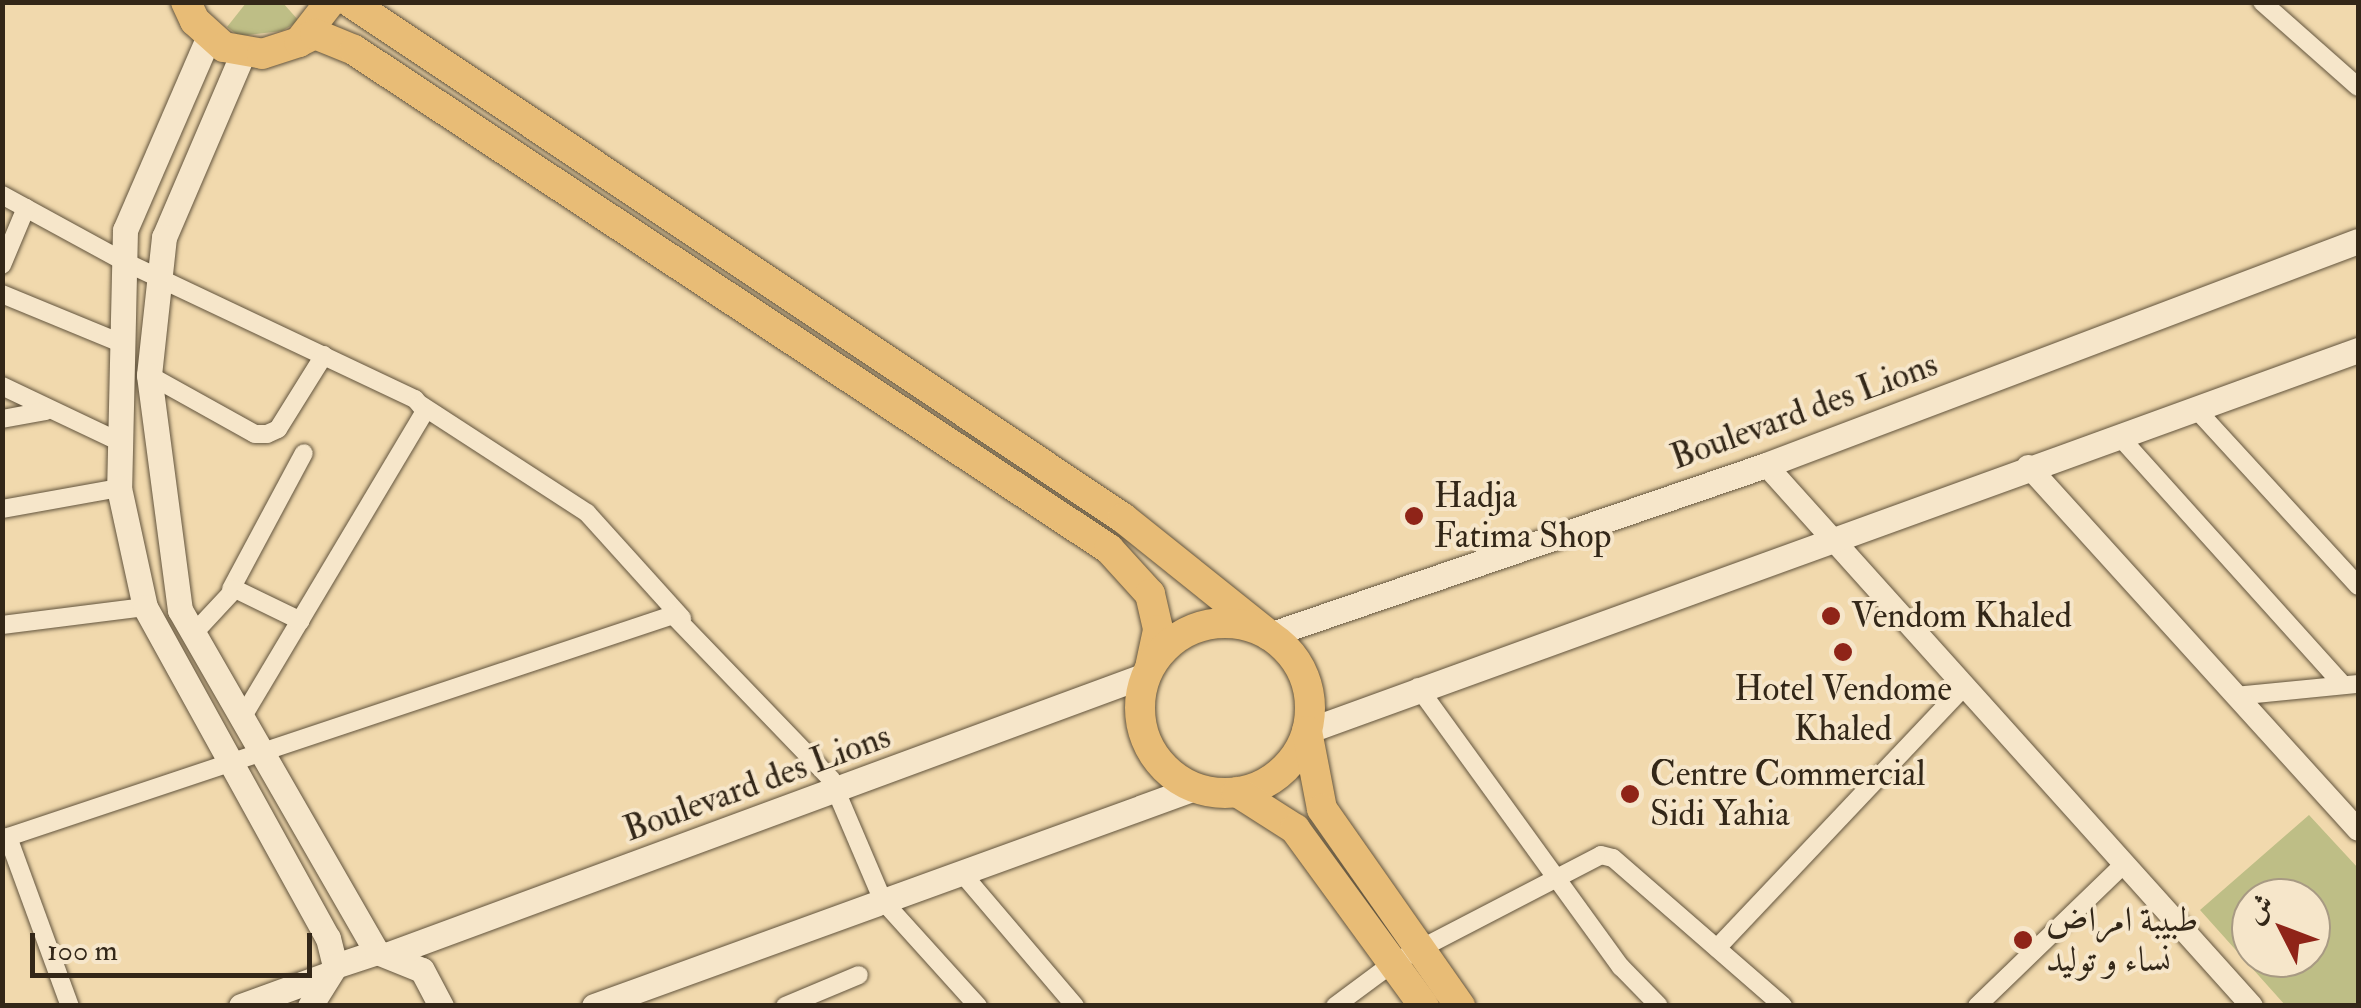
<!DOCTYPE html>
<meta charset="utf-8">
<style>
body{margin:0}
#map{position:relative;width:2361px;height:1008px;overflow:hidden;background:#f1d9ad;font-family:"IM FELL Double Pica",Amiri,serif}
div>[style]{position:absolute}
.green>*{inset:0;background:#bebe86}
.roads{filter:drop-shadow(0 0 2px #62543d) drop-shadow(0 0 2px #62543d)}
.minor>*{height:18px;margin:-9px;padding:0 9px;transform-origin:9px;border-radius:9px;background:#f6e6ca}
.tertiary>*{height:22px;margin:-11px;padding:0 11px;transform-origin:11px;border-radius:11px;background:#f6e6ca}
.secondary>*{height:25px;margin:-12.5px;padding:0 12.5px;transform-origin:12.5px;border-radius:12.5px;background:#f6e6ca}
.primary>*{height:30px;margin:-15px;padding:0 15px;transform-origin:15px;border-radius:15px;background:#e8bc76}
.primary>.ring{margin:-15px;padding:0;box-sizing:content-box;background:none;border:30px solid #e8bc76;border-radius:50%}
.dots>*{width:28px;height:28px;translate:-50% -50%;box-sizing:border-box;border:5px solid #f6e6ca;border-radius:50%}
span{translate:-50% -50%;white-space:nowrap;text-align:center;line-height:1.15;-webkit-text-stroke:8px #f6e6ca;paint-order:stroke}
.street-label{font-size:35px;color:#332718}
.poi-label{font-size:35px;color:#332718}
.left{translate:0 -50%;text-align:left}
.frame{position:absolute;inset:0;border:5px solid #332718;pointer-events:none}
.north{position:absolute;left:2231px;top:878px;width:100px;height:100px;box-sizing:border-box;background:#f6e6ca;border:2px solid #a89a83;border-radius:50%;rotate:312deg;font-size:28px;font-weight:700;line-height:40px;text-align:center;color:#332718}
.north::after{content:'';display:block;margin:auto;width:35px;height:45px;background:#8f2418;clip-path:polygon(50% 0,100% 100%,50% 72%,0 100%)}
.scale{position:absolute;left:30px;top:933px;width:282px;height:45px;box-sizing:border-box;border:5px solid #332718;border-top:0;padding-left:12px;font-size:30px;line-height:35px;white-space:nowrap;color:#332718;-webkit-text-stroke:8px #f6e6ca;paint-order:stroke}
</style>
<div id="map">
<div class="green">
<div style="clip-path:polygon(246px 3px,283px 3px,299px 21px,282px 31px,239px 36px,227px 27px)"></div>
<div style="clip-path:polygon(evenodd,2309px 815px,2358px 868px,2358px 1005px,2285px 1005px,2200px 910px,2309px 815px,2251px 898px,2311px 898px,2311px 958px,2251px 958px,2251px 898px)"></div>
</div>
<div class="roads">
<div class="minor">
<div style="left:2262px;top:2px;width:128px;rotate:41.5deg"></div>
<div style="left:2px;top:195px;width:138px;rotate:28.6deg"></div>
<div style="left:123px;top:261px;width:323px;rotate:25.3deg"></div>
<div style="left:415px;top:399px;width:16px;rotate:50deg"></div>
<div style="left:425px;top:411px;width:360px;rotate:120.8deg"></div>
<div style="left:2px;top:265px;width:62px;rotate:-67.2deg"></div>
<div style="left:2px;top:294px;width:129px;rotate:22.4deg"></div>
<div style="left:149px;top:375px;width:121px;rotate:29.1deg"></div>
<div style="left:255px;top:434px;width:12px"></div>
<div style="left:267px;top:434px;width:12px;rotate:-24deg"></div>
<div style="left:278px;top:429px;width:87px;rotate:-58.1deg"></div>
<div style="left:2px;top:386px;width:128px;rotate:25.4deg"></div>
<div style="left:421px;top:405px;width:198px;rotate:33deg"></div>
<div style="left:587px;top:513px;width:142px;rotate:47.9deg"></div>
<div style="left:2196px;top:409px;width:240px;rotate:47.5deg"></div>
<div style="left:2px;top:419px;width:45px;rotate:-10.3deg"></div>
<div style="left:2119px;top:436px;width:335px;rotate:48deg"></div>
<div style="left:2px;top:509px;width:119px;rotate:-10.2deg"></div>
<div style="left:231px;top:589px;width:154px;rotate:-61.8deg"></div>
<div style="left:2px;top:625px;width:144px;rotate:-7.2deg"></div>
<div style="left:193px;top:634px;width:62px;rotate:-47deg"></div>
<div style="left:235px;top:589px;width:73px;rotate:25.9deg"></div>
<div style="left:1418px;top:687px;width:346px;rotate:54.1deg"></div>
<div style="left:1621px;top:967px;width:54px;rotate:45.7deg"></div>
<div style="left:2235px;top:696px;width:124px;rotate:-5.6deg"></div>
<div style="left:8px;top:837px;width:180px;rotate:69.9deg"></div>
<div style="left:2px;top:839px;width:707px;rotate:-18.46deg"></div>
<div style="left:673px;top:615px;width:228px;rotate:46.1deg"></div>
<div style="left:831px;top:779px;width:133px;rotate:66.9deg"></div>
<div style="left:883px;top:901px;width:142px;rotate:47.9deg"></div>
<div style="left:961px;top:872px;width:176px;rotate:49.6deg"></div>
<div style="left:1717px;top:948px;width:357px;rotate:-46.6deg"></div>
<div style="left:785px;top:1006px;width:80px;rotate:-22.7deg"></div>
<div style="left:1335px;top:1006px;width:72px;rotate:-36.6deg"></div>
<div style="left:1393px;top:963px;width:234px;rotate:-27.4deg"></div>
<div style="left:1601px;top:855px;width:12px;rotate:14deg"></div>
<div style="left:1613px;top:858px;width:225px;rotate:41deg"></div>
<div style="left:1977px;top:1006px;width:204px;rotate:-44deg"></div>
</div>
<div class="tertiary">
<div style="left:1766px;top:465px;width:727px;rotate:48.07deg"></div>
<div style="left:2028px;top:466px;width:491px;rotate:47.8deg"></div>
</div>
<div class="secondary">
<div style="left:209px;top:36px;width:211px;rotate:113.4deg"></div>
<div style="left:125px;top:230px;width:258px;rotate:91.3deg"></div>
<div style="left:119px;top:488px;width:122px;rotate:77.7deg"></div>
<div style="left:145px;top:607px;width:378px;rotate:61.1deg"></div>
<div style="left:328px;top:938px;width:29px;rotate:76deg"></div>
<div style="left:243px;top:53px;width:200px;rotate:113.2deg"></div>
<div style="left:164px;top:237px;width:139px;rotate:96.2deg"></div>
<div style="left:149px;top:375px;width:237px;rotate:82.5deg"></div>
<div style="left:180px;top:610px;width:395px;rotate:60.1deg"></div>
<div style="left:1269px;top:635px;width:525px;rotate:-18.88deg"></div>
<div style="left:1766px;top:465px;width:633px;rotate:-20.73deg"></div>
<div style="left:1307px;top:731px;width:1118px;rotate:-19.93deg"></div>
<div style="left:389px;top:954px;width:809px;rotate:-20.25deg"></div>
<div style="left:241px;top:1006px;width:90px;rotate:-20deg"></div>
<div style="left:310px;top:1006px;width:47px;rotate:-58deg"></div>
<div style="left:335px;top:966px;width:44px;rotate:-18.4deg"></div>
<div style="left:377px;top:952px;width:48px;rotate:21.8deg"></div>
<div style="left:422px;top:970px;width:41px;rotate:62.2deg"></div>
<div style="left:594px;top:1006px;width:639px;rotate:-19.94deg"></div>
</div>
<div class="primary">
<div style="left:186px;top:2px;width:21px;rotate:65deg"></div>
<div style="left:195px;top:21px;width:39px;rotate:42deg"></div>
<div style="left:224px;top:47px;width:39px;rotate:10deg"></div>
<div style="left:262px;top:54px;width:39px;rotate:-18deg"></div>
<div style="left:299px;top:42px;width:51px;rotate:-52.2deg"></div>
<div style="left:350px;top:2px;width:929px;rotate:33.72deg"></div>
<div style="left:1123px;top:518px;width:187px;rotate:38.7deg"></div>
<div style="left:299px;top:42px;width:18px;rotate:-27deg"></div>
<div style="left:315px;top:34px;width:42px;rotate:22.3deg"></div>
<div style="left:354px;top:50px;width:905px;rotate:33.46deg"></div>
<div style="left:1109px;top:549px;width:61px;rotate:47.7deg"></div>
<div style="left:1150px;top:594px;width:37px;rotate:77deg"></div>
<div style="left:1158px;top:630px;width:35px;rotate:102deg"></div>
<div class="ring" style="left:1140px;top:623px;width:140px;height:140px"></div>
<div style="left:1307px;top:731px;width:79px;rotate:79.1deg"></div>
<div style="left:1322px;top:809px;width:241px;rotate:55deg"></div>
<div style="left:1237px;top:792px;width:69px;rotate:32.5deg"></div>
<div style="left:1295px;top:829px;width:219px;rotate:53.9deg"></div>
</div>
</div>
<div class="dots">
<div style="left:1414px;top:516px;background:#8f2418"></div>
<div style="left:1831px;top:616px;background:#8f2418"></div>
<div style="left:1843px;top:652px;background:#8f2418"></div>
<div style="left:1630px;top:794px;background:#8f2418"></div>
<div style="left:2023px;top:940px;background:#8f2418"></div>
</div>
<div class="street-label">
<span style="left:1804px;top:411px;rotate:-20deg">Boulevard des Lions</span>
<span style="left:757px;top:783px;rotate:-20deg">Boulevard des Lions</span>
</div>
<div class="poi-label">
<span class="left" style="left:1434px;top:516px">Hadja<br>Fatima Shop</span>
<span class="left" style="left:1851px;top:616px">Vendom Khaled</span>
<span style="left:1843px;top:709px">Hotel Vendome<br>Khaled</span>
<span class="left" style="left:1650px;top:794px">Centre Commercial<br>Sidi Yahia</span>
<span class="left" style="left:2046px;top:940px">طبيبة امراض<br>نساء و توليد</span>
</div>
<div class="frame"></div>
<div class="north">ش</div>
<div class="scale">100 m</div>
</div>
